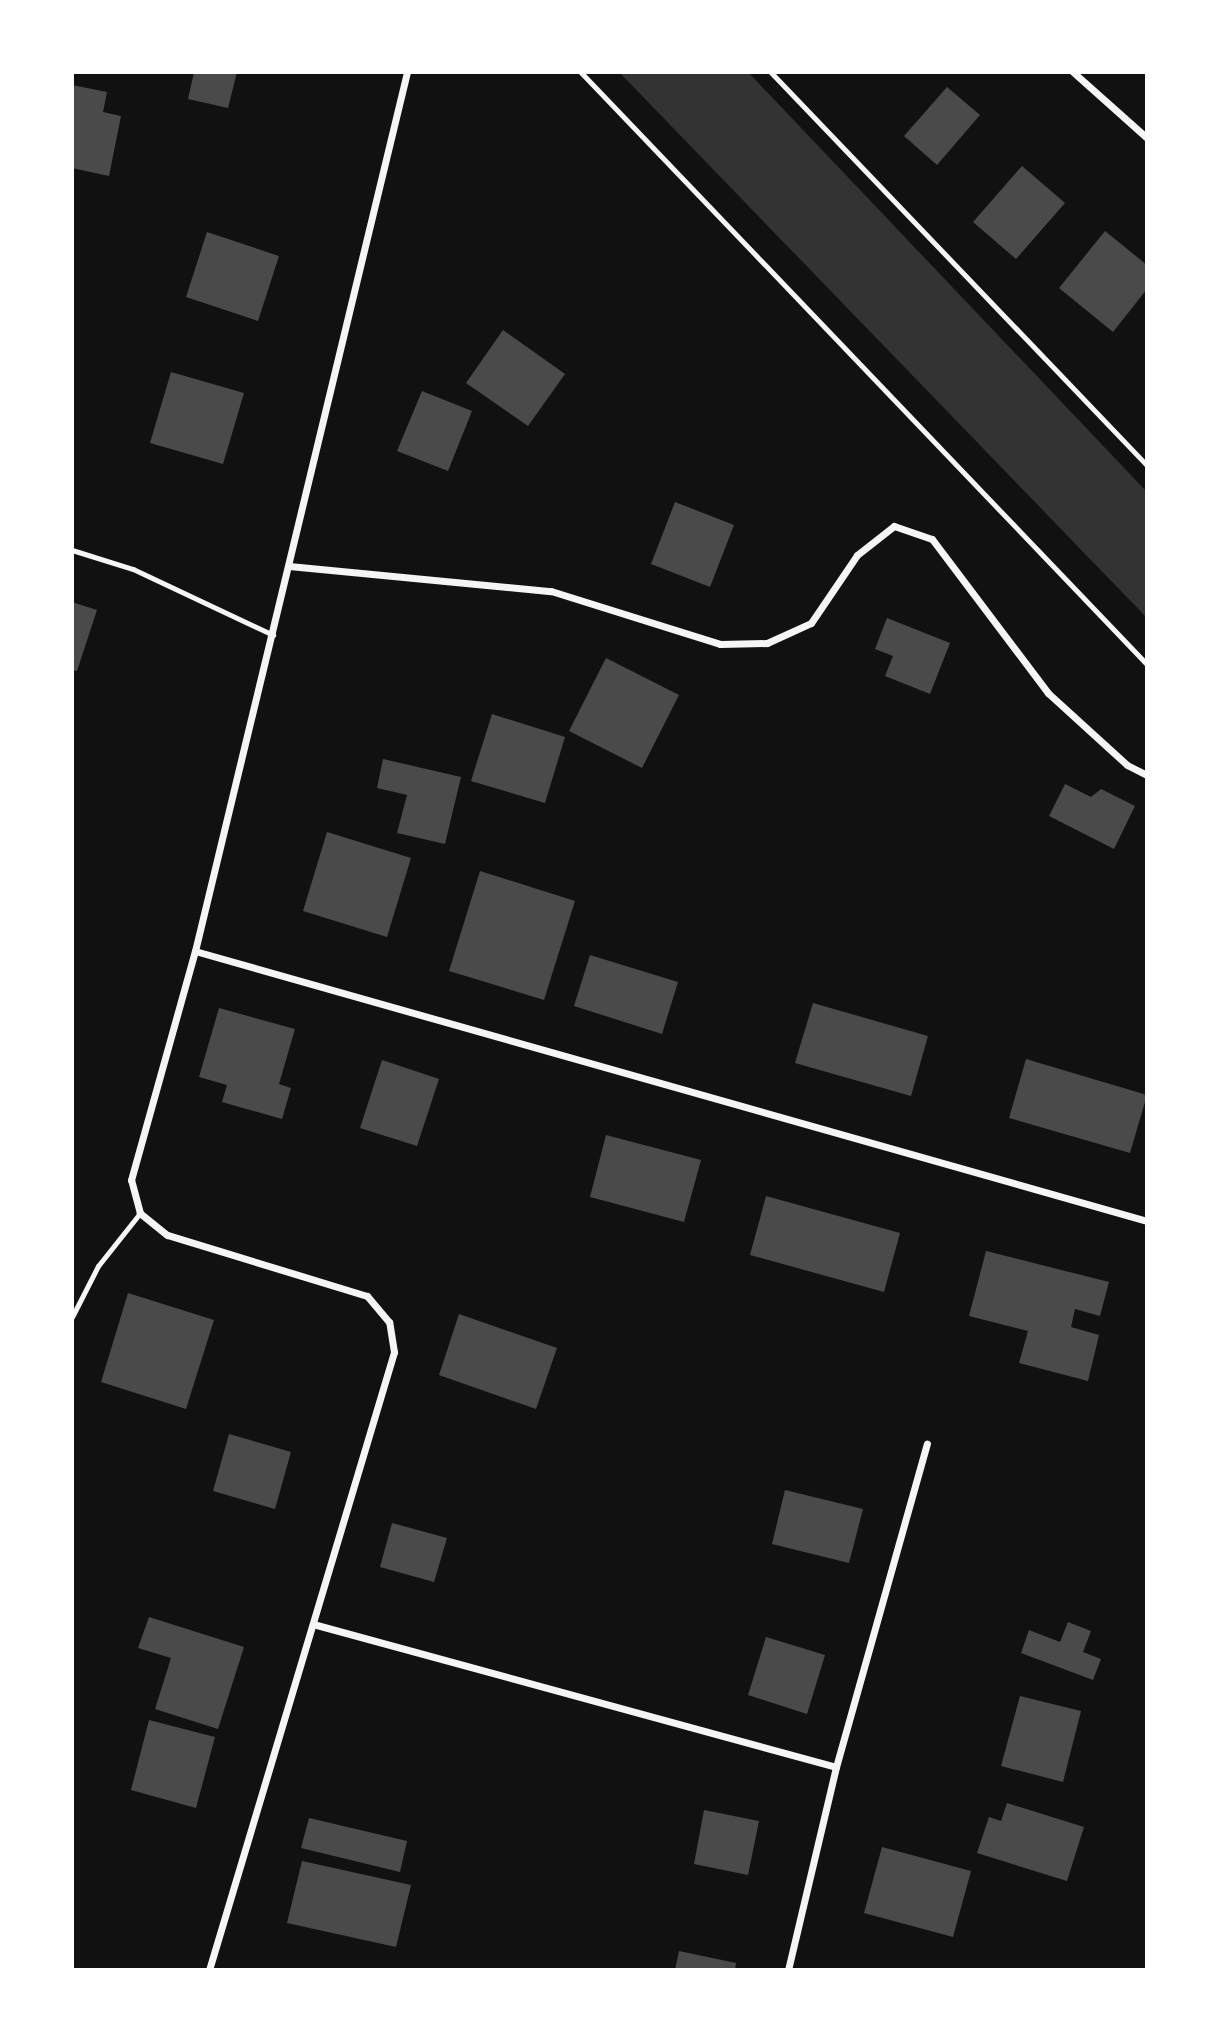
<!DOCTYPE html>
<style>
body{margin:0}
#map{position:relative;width:1219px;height:2042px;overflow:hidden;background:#111;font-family:"PT Sans",sans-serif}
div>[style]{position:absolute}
.water>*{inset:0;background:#333}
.building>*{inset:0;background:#4a4a4a}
.path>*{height:4.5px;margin:-2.25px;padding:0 2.25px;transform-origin:2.25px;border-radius:2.25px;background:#f5f5f5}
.service>*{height:5px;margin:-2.5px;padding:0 2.5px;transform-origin:2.5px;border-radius:2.5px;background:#f5f5f5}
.minor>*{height:7px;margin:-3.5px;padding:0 3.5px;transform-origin:3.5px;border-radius:3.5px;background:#f5f5f5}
span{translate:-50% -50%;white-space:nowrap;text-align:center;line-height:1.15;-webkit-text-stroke:6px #fff;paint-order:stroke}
.frame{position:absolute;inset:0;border:74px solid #fff;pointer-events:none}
</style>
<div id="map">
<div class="water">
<div style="clip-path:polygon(619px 72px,748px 72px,1147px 492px,1147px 618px)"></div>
</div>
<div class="building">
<div style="clip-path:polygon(194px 72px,237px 72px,228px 108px,188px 99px)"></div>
<div style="clip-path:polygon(72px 85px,107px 92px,103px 112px,121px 116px,109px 176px,72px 168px)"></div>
<div style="clip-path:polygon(947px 87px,980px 115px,937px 165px,904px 136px)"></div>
<div style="clip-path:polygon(1022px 166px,1065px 203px,1016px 259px,973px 222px)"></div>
<div style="clip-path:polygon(1105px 231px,1147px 265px,1147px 289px,1113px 332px,1059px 288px)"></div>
<div style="clip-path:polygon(207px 232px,279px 256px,258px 321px,186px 297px)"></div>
<div style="clip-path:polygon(503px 330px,565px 374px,528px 426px,466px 383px)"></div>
<div style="clip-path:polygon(171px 372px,244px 393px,223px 464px,150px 443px)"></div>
<div style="clip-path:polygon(422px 391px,472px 411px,448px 471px,397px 451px)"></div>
<div style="clip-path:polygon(675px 502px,734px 525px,710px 587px,651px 564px)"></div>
<div style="clip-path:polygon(72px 602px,97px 610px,77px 671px,72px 670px)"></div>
<div style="clip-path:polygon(887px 618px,950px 643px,930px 694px,885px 676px,893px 656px,875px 649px)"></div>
<div style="clip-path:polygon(606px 658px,679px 695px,642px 768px,569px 731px)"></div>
<div style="clip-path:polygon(492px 714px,565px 737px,545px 803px,471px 781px)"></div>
<div style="clip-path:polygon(383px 759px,461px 777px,445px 844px,397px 833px,407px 795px,377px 788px)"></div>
<div style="clip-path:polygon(1065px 784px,1091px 797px,1101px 789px,1135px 806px,1114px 849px,1049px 816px)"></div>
<div style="clip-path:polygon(327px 832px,411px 858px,387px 937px,303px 911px)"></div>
<div style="clip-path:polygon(480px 871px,575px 901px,544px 1000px,449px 971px)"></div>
<div style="clip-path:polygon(590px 955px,678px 982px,662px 1034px,574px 1006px)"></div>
<div style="clip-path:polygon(813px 1003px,928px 1036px,911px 1096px,795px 1063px)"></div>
<div style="clip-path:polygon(219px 1008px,295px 1029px,279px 1084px,291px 1088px,282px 1119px,222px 1102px,227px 1085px,199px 1077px)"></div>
<div style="clip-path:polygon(1026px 1059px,1147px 1095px,1130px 1153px,1009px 1118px)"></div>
<div style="clip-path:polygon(382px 1060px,439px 1079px,417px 1146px,360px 1128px)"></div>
<div style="clip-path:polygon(606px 1135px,701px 1160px,684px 1222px,590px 1197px)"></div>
<div style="clip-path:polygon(766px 1196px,900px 1233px,884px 1292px,750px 1255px)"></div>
<div style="clip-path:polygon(986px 1251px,1109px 1282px,1100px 1316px,1075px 1309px,1071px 1327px,1099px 1335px,1088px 1381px,1019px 1363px,1028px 1331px,969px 1316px)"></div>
<div style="clip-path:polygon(128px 1293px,214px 1320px,186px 1409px,101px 1382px)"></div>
<div style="clip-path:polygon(459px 1314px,557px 1348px,536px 1409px,439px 1375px)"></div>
<div style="clip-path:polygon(229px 1434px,291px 1452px,275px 1509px,213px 1491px)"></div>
<div style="clip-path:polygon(785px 1490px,863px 1509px,849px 1563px,772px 1544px)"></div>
<div style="clip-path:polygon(392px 1523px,447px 1538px,434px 1582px,380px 1567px)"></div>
<div style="clip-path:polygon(149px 1617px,244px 1647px,218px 1729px,155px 1709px,171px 1658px,138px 1648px)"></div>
<div style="clip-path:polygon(1068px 1622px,1091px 1631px,1083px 1652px,1101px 1659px,1093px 1680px,1021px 1653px,1029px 1630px,1060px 1642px)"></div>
<div style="clip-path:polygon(766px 1637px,825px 1655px,807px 1714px,748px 1695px)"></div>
<div style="clip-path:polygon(1020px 1696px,1081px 1711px,1063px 1782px,1001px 1766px)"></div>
<div style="clip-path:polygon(149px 1720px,215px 1737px,196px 1808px,131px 1790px)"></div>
<div style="clip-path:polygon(1007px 1803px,1084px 1827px,1067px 1881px,977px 1853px,989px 1817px,1001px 1821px)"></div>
<div style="clip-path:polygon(704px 1810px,759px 1821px,748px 1875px,694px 1864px)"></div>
<div style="clip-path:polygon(309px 1818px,407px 1841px,400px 1872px,301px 1848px)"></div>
<div style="clip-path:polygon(882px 1847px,971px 1871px,953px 1937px,864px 1913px)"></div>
<div style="clip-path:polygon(302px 1861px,411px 1885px,396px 1947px,287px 1923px)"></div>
<div style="clip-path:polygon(679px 1951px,736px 1963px,735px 1970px,675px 1970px)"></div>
</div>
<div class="path">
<div style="left:581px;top:72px;width:819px;rotate:46.29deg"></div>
<div style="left:771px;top:72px;width:544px;rotate:46.27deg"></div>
</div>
<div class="service">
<div style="left:72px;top:550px;width:64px;rotate:17.3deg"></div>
<div style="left:133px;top:569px;width:155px;rotate:25.2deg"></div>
<div style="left:72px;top:1317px;width:57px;rotate:-63deg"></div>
<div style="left:98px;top:1266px;width:68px;rotate:-51.6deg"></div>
</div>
<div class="minor">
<div style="left:1073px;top:72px;width:99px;rotate:41.7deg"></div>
<div style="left:289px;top:566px;width:263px;rotate:5.5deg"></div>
<div style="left:551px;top:591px;width:177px;rotate:17.4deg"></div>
<div style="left:720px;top:644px;width:47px;rotate:-1.2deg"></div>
<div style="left:767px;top:643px;width:48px;rotate:-24.4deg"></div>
<div style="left:811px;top:623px;width:82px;rotate:-55.9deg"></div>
<div style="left:857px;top:555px;width:47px;rotate:-38.1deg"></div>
<div style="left:894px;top:526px;width:40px;rotate:18.9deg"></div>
<div style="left:932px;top:539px;width:193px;rotate:53deg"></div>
<div style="left:1048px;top:693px;width:107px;rotate:42.3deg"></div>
<div style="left:1127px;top:765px;width:22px;rotate:27deg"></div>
<div style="left:195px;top:951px;width:990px;rotate:15.83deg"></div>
<div style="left:313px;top:1624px;width:542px;rotate:15.29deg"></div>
<div style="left:209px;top:1970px;width:645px;rotate:-73.33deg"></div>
<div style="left:394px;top:1352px;width:30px;rotate:-99deg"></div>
<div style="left:389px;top:1322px;width:34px;rotate:-130deg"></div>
<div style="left:367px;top:1296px;width:209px;rotate:-163deg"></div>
<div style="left:167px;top:1235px;width:35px;rotate:-141deg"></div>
<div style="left:140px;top:1213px;width:34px;rotate:-105deg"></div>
<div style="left:131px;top:1180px;width:238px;rotate:-74.4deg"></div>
<div style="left:195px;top:951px;width:904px;rotate:-76.44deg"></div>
<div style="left:788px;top:1970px;width:209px;rotate:-76.7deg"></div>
<div style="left:836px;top:1767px;width:336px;rotate:-74.3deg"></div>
</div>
<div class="frame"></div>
</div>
